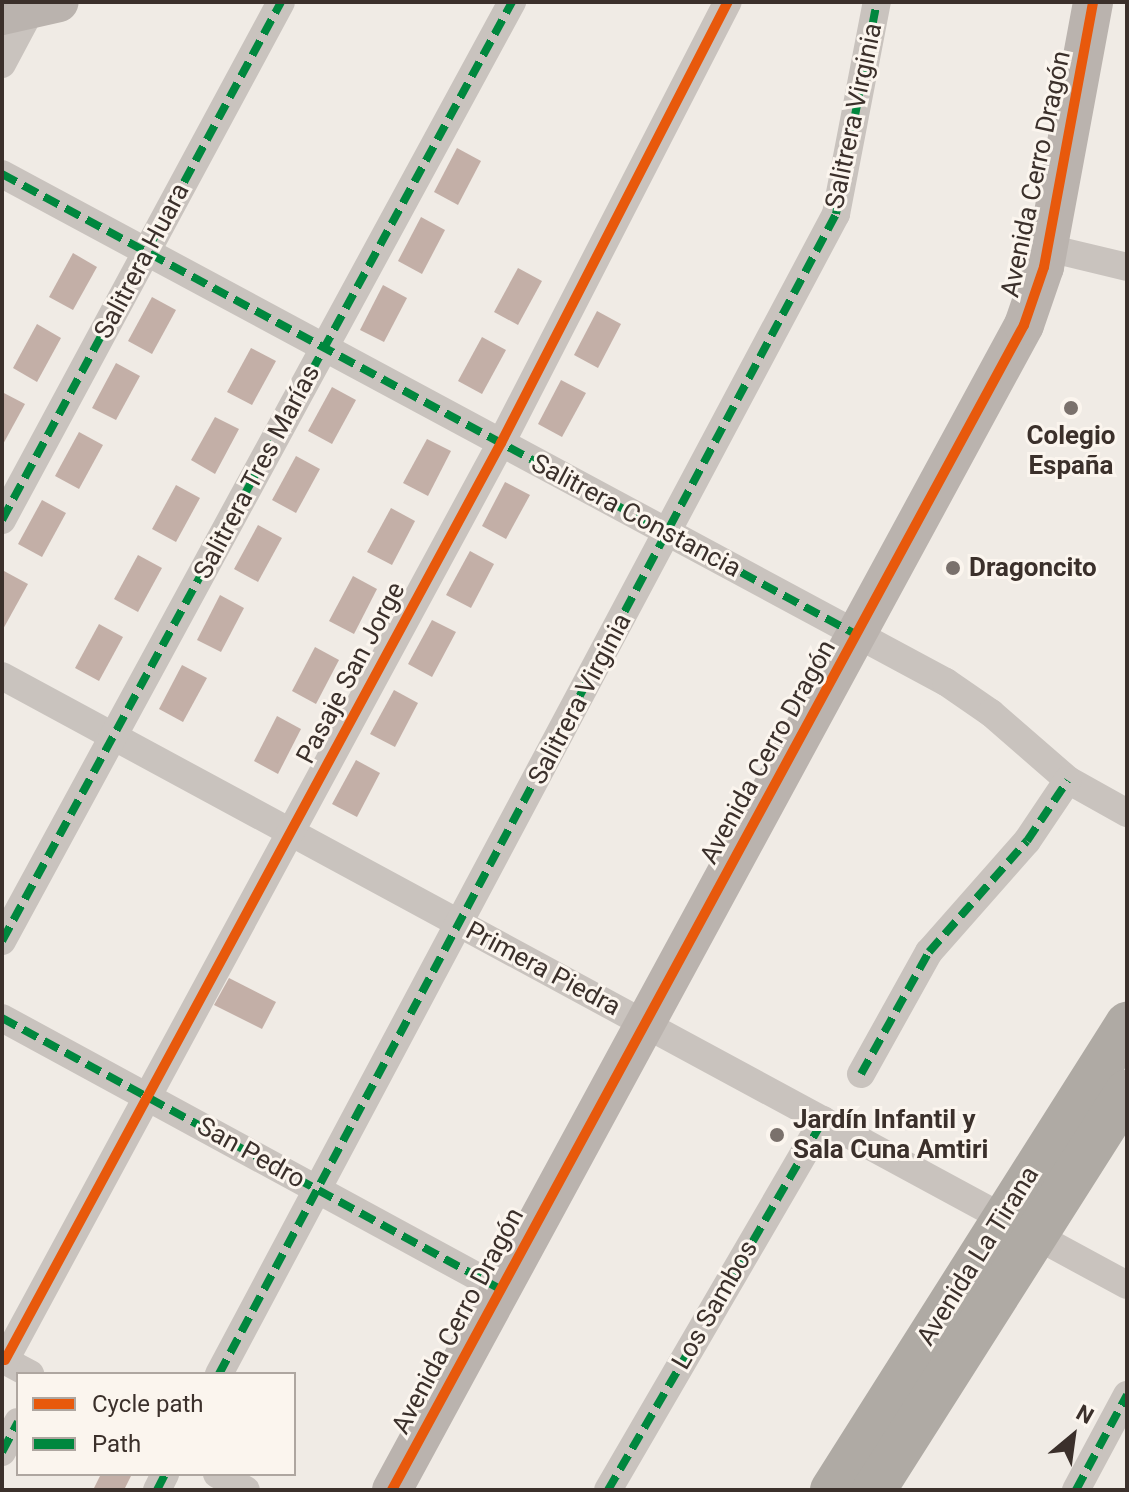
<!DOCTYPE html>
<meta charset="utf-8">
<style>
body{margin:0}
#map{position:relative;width:1129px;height:1492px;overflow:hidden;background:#f0ebe5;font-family:Roboto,sans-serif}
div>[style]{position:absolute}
.building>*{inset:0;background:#c3afa7}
.street>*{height:28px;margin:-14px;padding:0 14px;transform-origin:14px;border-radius:14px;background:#c9c3be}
.secondary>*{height:40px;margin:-20px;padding:0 20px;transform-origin:20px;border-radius:20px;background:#bab3ae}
.highway>*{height:44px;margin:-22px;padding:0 22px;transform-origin:22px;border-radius:22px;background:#afaaa4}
.quiet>*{height:8px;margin-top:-4px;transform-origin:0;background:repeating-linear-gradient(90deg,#00873e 0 16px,transparent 0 24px)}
.cycleway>*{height:10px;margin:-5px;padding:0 5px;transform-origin:5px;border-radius:5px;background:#e8590c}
.dots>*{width:22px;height:22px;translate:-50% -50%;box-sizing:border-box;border:4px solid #fbf5ee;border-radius:50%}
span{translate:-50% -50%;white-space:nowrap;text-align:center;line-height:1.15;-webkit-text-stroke:6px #fbf5ee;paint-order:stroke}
.street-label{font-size:26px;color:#3b302b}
.poi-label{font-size:26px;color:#3b302b;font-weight:700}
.left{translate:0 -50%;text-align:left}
.frame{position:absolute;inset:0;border:4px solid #3b302b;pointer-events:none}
.legend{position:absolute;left:16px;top:1372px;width:280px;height:104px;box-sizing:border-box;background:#fbf5ee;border:2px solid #aea6a0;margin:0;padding:10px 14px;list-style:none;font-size:24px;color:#3b302b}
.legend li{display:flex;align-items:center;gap:16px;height:40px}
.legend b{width:40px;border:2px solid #aea6a0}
.north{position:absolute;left:1033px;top:1396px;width:80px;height:80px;-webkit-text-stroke:6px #fbf5ee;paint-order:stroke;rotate:29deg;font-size:22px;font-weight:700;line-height:32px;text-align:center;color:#3b302b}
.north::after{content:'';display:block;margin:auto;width:28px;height:36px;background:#3b302b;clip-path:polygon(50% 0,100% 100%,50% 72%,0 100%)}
</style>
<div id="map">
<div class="building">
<div style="clip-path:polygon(457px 148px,481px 161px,458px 205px,434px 192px)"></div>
<div style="clip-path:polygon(421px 217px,445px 230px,422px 274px,398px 261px)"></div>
<div style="clip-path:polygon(73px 253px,97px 267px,73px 310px,49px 297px)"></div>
<div style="clip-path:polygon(518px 268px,542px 281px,518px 325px,494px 312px)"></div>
<div style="clip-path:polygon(383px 285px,407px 298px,384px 342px,360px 330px)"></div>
<div style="clip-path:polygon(152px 297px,176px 310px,152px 354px,128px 341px)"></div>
<div style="clip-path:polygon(597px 311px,621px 324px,598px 368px,574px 355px)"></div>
<div style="clip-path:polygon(37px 324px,61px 338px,37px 382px,13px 368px)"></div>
<div style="clip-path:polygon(482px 337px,506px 350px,482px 394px,458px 381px)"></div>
<div style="clip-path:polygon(251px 348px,276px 361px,252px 405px,227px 392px)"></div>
<div style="clip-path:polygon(116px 363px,140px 376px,116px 420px,92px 408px)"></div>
<div style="clip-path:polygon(561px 380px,586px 393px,562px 437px,538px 424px)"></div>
<div style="clip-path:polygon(332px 387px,356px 400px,332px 444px,308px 431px)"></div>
<div style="clip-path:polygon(2px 392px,25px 404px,2px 446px)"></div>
<div style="clip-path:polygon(215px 417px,239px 429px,215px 474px,191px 460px)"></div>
<div style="clip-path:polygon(79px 432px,103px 445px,79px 489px,55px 476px)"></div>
<div style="clip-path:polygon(427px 439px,451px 451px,428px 496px,403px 483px)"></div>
<div style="clip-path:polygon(296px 456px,320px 469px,296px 513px,272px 500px)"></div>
<div style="clip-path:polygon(505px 482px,530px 495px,506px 539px,482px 526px)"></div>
<div style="clip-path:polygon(176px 485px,200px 498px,176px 542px,152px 529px)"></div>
<div style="clip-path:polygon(42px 500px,66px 513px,42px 557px,18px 544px)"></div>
<div style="clip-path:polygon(391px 508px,415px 521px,392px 565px,367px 552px)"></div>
<div style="clip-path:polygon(258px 525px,282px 538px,258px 582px,234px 569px)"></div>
<div style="clip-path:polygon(470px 551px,494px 564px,471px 608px,446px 595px)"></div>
<div style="clip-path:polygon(138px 555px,162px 568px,138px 612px,114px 599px)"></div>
<div style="clip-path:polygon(4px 571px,28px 584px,2px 631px,2px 574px)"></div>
<div style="clip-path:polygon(353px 576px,377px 589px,354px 634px,329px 621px)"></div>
<div style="clip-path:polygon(220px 595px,244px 608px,221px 652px,197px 640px)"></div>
<div style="clip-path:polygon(432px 620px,456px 632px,432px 677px,408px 664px)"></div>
<div style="clip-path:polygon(99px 624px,123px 637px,99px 681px,75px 668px)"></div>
<div style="clip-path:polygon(315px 647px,339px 660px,316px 704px,292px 691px)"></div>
<div style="clip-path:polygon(182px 665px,207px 678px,183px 722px,159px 709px)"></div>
<div style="clip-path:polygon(394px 690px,418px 703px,395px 747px,370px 734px)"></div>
<div style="clip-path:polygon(277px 716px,301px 729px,278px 774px,254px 761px)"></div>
<div style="clip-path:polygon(356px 760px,380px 773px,357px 817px,332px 804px)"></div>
<div style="clip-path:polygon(229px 978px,276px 1002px,262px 1029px,214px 1005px)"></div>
<div style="clip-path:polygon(101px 1474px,132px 1474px,124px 1490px,93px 1490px)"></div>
</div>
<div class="street">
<div style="left:2px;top:64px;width:70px;rotate:-62deg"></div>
<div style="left:2px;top:174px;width:1072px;rotate:28.29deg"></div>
<div style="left:946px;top:682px;width:55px;rotate:34.6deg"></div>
<div style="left:991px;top:713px;width:102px;rotate:41deg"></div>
<div style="left:1068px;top:780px;width:68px;rotate:29.2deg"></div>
<div style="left:1048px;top:248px;width:81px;rotate:13.5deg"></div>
<div style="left:2px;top:520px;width:588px;rotate:-61.69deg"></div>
<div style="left:2px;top:676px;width:1279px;rotate:28.43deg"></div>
<div style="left:2px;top:941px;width:1069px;rotate:-61.49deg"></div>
<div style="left:2px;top:1018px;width:567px;rotate:28.55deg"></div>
<div style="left:861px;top:1074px;width:140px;rotate:-60.9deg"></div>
<div style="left:929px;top:952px;width:148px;rotate:-48.6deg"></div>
<div style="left:1027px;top:841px;width:73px;rotate:-56.1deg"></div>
<div style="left:2px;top:1359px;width:32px;rotate:28deg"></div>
<div style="left:5px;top:1360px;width:1043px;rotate:-61.59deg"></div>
<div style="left:501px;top:443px;width:496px;rotate:-62.8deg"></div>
<div style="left:219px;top:1374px;width:1314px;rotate:-61.99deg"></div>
<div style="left:836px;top:214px;width:216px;rotate:-79.1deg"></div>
<div style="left:2px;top:1452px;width:34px;rotate:-62deg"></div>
<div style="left:217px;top:1474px;width:33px;rotate:29deg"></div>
<div style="left:157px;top:1490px;width:18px;rotate:-63deg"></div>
<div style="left:608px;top:1490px;width:428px;rotate:-59.8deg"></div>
<div style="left:1076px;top:1490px;width:108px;rotate:-61.8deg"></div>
</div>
<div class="secondary">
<div style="left:2px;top:15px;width:58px;rotate:-12.8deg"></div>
<div style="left:392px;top:1490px;width:1325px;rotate:-61.52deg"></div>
<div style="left:1024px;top:325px;width:61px;rotate:-71deg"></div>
<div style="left:1044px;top:267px;width:269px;rotate:-79.5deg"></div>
</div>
<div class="highway">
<div style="left:832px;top:1490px;width:552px;rotate:-57.66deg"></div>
<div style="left:874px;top:1490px;width:472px;rotate:-57.6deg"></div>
</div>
<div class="quiet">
<div style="left:2px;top:174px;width:971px;rotate:28.33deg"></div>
<div style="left:2px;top:520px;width:588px;rotate:-61.69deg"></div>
<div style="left:2px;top:941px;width:1069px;rotate:-61.49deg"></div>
<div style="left:2px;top:1018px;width:567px;rotate:28.55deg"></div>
<div style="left:861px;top:1074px;width:140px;rotate:-60.9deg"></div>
<div style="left:929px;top:952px;width:148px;rotate:-48.6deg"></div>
<div style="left:1027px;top:841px;width:73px;rotate:-56.1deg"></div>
<div style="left:219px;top:1374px;width:1314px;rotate:-61.99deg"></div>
<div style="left:836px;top:214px;width:216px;rotate:-79.1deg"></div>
<div style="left:2px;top:1452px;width:34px;rotate:-62deg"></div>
<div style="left:157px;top:1490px;width:18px;rotate:-63deg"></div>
<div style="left:608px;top:1490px;width:428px;rotate:-59.8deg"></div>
<div style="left:1076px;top:1490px;width:108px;rotate:-61.8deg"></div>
</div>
<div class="cycleway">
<div style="left:5px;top:1360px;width:1043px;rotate:-61.59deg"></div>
<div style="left:501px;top:443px;width:496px;rotate:-62.8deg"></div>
<div style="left:392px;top:1490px;width:1325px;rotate:-61.52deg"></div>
<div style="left:1024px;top:325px;width:61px;rotate:-71deg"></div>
<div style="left:1044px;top:267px;width:269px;rotate:-79.5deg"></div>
</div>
<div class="dots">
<div style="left:1071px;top:408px;background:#7a716c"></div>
<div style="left:953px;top:568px;background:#7a716c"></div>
<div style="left:777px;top:1135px;background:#7a716c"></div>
</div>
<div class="street-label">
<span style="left:854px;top:116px;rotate:-78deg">Salitrera Virginia</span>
<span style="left:1036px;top:174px;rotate:-78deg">Avenida Cerro Dragón</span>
<span style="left:142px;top:261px;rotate:-62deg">Salitrera Huara</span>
<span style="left:257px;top:472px;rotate:-62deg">Salitrera Tres Marías</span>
<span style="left:636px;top:516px;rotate:28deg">Salitrera Constancia</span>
<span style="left:351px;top:673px;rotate:-62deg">Pasaje San Jorge</span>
<span style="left:580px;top:699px;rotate:-62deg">Salitrera Virginia</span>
<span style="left:768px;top:752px;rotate:-61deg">Avenida Cerro Dragón</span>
<span style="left:543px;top:969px;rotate:28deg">Primera Piedra</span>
<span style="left:251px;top:1153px;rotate:29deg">San Pedro</span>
<span style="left:978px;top:1256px;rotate:-58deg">Avenida La Tirana</span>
<span style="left:715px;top:1305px;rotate:-60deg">Los Sambos</span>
<span style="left:458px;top:1321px;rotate:-62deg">Avenida Cerro Dragón</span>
</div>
<div class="poi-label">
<span style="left:1071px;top:451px">Colegio<br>España</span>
<span class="left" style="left:969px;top:568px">Dragoncito</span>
<span class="left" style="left:793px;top:1135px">Jardín Infantil y<br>Sala Cuna Amtiri</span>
</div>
<div class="frame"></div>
<ul class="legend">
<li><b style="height:10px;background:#e8590c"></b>Cycle path</li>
<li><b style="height:10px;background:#00873e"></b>Path</li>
</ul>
<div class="north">N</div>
</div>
